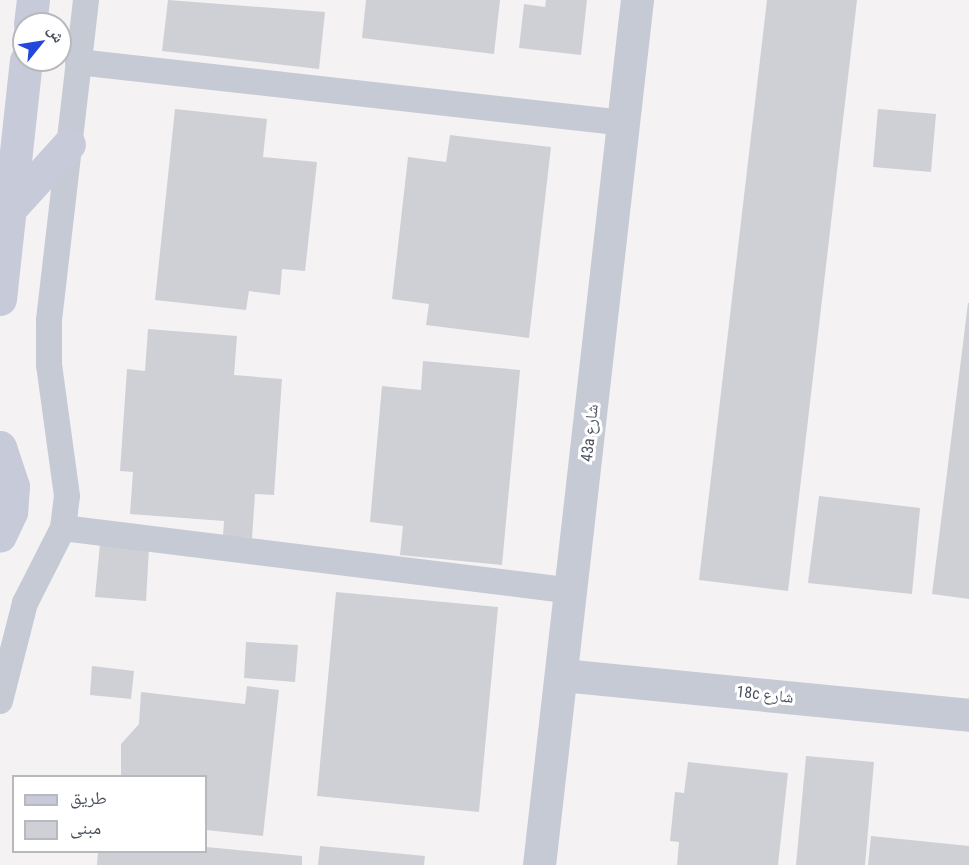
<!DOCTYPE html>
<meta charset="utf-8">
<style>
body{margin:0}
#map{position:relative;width:969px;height:865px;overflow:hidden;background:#f4f2f2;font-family:"Roboto Condensed","Noto Naskh Arabic",sans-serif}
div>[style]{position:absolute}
.building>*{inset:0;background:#cfd0d6}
.lane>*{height:26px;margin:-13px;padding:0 13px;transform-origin:13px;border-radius:13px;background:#c6cad5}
.street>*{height:33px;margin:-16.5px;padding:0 16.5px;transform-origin:16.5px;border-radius:16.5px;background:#c6cad5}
.secondary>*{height:33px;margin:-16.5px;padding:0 16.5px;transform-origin:16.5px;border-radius:16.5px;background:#c6cad9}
span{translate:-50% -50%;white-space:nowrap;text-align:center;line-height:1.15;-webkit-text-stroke:6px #fff;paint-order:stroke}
.street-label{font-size:16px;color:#4a505e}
.legend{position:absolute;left:12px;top:775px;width:195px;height:78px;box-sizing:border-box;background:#fff;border:2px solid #b7b9bf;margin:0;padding:8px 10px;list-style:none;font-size:18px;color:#4a505e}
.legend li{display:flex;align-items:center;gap:12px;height:30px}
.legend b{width:30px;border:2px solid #b7b9bf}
.north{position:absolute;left:12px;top:12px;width:60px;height:60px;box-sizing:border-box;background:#fff;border:2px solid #b7b9bf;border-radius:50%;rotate:60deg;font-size:16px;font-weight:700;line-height:24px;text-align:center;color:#4a505e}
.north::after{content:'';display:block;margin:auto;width:21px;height:27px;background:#2347dc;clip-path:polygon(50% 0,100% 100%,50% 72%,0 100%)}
</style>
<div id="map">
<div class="building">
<div style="clip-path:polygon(168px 0,325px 12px,319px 69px,162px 51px)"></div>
<div style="clip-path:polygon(366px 0,500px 0,494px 54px,362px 38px)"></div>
<div style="clip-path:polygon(546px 0,587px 0,581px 55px,519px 48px,524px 4px,545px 7px)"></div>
<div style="clip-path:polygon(767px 0,857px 0,788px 591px,699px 580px)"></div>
<div style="clip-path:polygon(175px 109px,267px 119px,263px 157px,317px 162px,305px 271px,282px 269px,280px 295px,249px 291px,246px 310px,155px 300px)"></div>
<div style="clip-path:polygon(878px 109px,936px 114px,931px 172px,873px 167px)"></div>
<div style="clip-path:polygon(450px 135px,551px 147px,529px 338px,426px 325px,429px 304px,392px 299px,408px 157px,446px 162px)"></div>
<div style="clip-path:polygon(968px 303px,969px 303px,969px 599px,932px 594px)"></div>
<div style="clip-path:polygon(148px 329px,237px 336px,234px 375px,282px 379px,274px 495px,255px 494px,252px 538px,223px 536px,224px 521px,130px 514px,133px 472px,120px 471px,127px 369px,145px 371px)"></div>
<div style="clip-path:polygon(423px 361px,520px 370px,502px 565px,400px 555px,403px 526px,370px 522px,382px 386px,421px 390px)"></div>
<div style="clip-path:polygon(819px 496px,920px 508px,912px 594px,808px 583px)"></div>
<div style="clip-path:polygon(100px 544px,149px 548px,146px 601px,95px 597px)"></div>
<div style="clip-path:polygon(336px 592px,498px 607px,479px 812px,317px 796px)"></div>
<div style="clip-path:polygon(246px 642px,298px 645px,295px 682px,244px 678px)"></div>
<div style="clip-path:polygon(92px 666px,134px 671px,131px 699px,90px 695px)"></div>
<div style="clip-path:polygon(247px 686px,279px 690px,263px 836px,206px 830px,206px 776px,121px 775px,121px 744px,139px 724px,141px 692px,245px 704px)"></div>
<div style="clip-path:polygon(806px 756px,874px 762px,865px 865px,796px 865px)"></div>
<div style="clip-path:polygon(688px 762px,788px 773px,778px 865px,677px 865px,679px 842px,670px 841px,675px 792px,684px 793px)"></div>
<div style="clip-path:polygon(871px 836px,969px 846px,969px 865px,868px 865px)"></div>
<div style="clip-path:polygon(320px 846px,425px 856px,424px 865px,318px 865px)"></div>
<div style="clip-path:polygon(206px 847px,302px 856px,302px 865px,97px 865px,98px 852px,206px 852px)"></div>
</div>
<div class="lane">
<div style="left:78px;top:62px;width:549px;rotate:6.37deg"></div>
<div style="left:63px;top:528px;width:514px;rotate:7.04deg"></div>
<div style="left:0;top:701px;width:101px;rotate:-75.7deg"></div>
<div style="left:25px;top:603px;width:84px;rotate:-63.1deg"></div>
<div style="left:63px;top:528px;width:32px;rotate:-83deg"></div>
<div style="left:67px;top:496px;width:132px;rotate:-97.8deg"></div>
<div style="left:49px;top:365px;width:45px;rotate:-90deg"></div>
<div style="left:49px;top:320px;width:322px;rotate:-83.4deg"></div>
</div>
<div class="street">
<div style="left:562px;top:675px;width:409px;rotate:5.6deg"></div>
<div style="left:539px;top:865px;width:871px;rotate:-83.54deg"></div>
</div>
<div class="secondary">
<div style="left:30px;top:24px;width:24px;rotate:-83deg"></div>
<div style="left:9px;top:210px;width:89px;rotate:-47.7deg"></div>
<div style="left:0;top:299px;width:240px;rotate:-83.8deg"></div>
<div style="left:0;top:447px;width:41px;rotate:71.6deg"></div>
<div style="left:13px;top:486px;width:26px;rotate:94deg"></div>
<div style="left:11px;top:512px;width:26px;rotate:115deg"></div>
</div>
<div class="street-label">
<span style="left:590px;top:433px;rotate:-84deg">43a شارع</span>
<span style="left:765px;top:695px;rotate:6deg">18c شارع</span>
</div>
<ul class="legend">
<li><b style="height:8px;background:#c6cad9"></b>طريق</li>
<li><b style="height:16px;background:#cfd0d6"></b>مبنى</li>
</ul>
<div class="north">ش</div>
</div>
